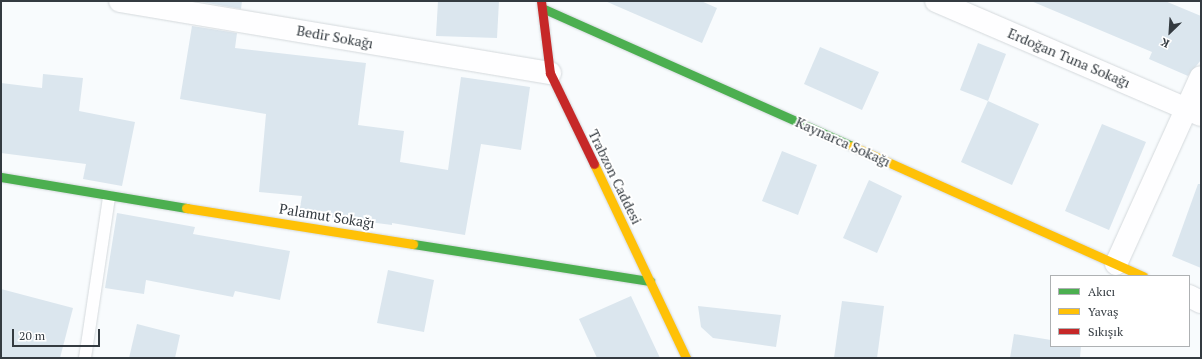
<!DOCTYPE html>
<meta charset="utf-8">
<style>
body{margin:0}
#map{position:relative;width:1202px;height:359px;overflow:hidden;background:#f8fbfd;font-family:"PT Serif",serif}
div>[style]{position:absolute}
.building>*{inset:0;background:#dbe6ee}
.roads{filter:drop-shadow(0 0 1px #d4d9dc) drop-shadow(0 0 1px #d4d9dc)}
.lane>*{height:12px;margin:-6px;padding:0 6px;transform-origin:6px;border-radius:6px;background:#fefeff}
.street>*{height:22px;margin:-11px;padding:0 11px;transform-origin:11px;border-radius:11px;background:#fefeff}
.fast>*{height:9px;margin:-4.5px;padding:0 4.5px;transform-origin:4.5px;border-radius:4.5px;background:#4caf50}
.slow>*{height:9px;margin:-4.5px;padding:0 4.5px;transform-origin:4.5px;border-radius:4.5px;background:#ffc107}
.jam>*{height:9px;margin:-4.5px;padding:0 4.5px;transform-origin:4.5px;border-radius:4.5px;background:#c62828}
span{translate:-50% -50%;white-space:nowrap;text-align:center;line-height:1.15;-webkit-text-stroke:4px #fff;paint-order:stroke}
.street-label{font-size:14px;color:#343b41}
.frame{position:absolute;inset:0;border:2px solid #343b41;pointer-events:none}
.legend{position:absolute;left:1050px;top:275px;width:140px;height:72px;box-sizing:border-box;background:#fff;border:1px solid #aeb1b3;margin:0;padding:5px 7px;list-style:none;font-size:12px;color:#343b41}
.legend li{display:flex;align-items:center;gap:8px;height:20px}
.legend b{width:20px;border:1px solid #aeb1b3}
.north{position:absolute;left:1150px;top:12px;width:40px;height:40px;-webkit-text-stroke:3px #fff;paint-order:stroke;rotate:205deg;font-size:11px;font-weight:700;line-height:16px;text-align:center;color:#343b41}
.north::after{content:'';display:block;margin:auto;width:14px;height:18px;background:#343b41;clip-path:polygon(50% 0,100% 100%,50% 72%,0 100%)}
.scale{position:absolute;left:12px;top:329px;width:88px;height:18px;box-sizing:border-box;border:2px solid #343b41;border-top:0;padding-left:5px;font-size:12px;line-height:14px;white-space:nowrap;color:#343b41;-webkit-text-stroke:3px #fff;paint-order:stroke}
</style>
<div id="map">
<div class="building">
<div style="clip-path:polygon(196px 1px,242px 1px,241px 9px)"></div>
<div style="clip-path:polygon(438px 1px,499px 1px,497px 38px,436px 36px)"></div>
<div style="clip-path:polygon(605px 1px,701px 1px,717px 8px,702px 43px)"></div>
<div style="clip-path:polygon(1031px 1px,1165px 1px,1201px 16px,1201px 60px,1188px 76px,1149px 59px,1152px 52px)"></div>
<div style="clip-path:polygon(192px 26px,237px 33px,235px 48px,366px 63px,358px 125px,404px 131px,400px 162px,448px 170px,461px 77px,530px 87px,521px 150px,481px 144px,465px 235px,392px 223px,392px 225px,299px 213px,302px 196px,259px 192px,266px 114px,180px 99px)"></div>
<div style="clip-path:polygon(978px 43px,1006px 54px,988px 101px,960px 90px)"></div>
<div style="clip-path:polygon(820px 47px,879px 72px,862px 110px,804px 84px)"></div>
<div style="clip-path:polygon(43px 74px,83px 78px,79px 111px,135px 122px,122px 186px,83px 179px,86px 164px,1px 153px,1px 83px,42px 88px)"></div>
<div style="clip-path:polygon(988px 101px,1039px 124px,1012px 185px,961px 162px)"></div>
<div style="clip-path:polygon(1102px 124px,1146px 142px,1109px 230px,1065px 211px)"></div>
<div style="clip-path:polygon(782px 151px,817px 165px,798px 215px,762px 201px)"></div>
<div style="clip-path:polygon(869px 180px,902px 196px,877px 253px,843px 238px)"></div>
<div style="clip-path:polygon(1198px 184px,1201px 184px,1201px 268px,1172px 256px)"></div>
<div style="clip-path:polygon(117px 213px,195px 227px,193px 234px,290px 251px,280px 300px,235px 291px,233px 297px,146px 280px,144px 294px,105px 288px)"></div>
<div style="clip-path:polygon(388px 270px,434px 280px,424px 332px,377px 323px)"></div>
<div style="clip-path:polygon(1px 289px,73px 308px,60px 358px,1px 358px)"></div>
<div style="clip-path:polygon(631px 296px,660px 358px,597px 358px,579px 319px)"></div>
<div style="clip-path:polygon(842px 301px,884px 306px,877px 358px,834px 358px)"></div>
<div style="clip-path:polygon(698px 306px,781px 315px,776px 347px,713px 338px,701px 327px)"></div>
<div style="clip-path:polygon(137px 324px,180px 335px,175px 358px,129px 358px)"></div>
<div style="clip-path:polygon(1014px 334px,1051px 340px,1051px 346px,1081px 346px,1080px 358px,1010px 358px)"></div>
</div>
<div class="roads">
<div class="lane">
<div style="left:85px;top:358px;width:163px;rotate:-81.5deg"></div>
</div>
<div class="street">
<div style="left:120px;top:1px;width:436px;rotate:9.5deg"></div>
<div style="left:936px;top:1px;width:288px;rotate:23.3deg"></div>
<div style="left:1116px;top:264px;width:205px;rotate:-65.6deg"></div>
<div style="left:1189px;top:296px;width:13px;rotate:27deg"></div>
</div>
<div class="fast">
<div style="left:542px;top:8px;width:339px;rotate:24deg"></div>
<div style="left:1px;top:177px;width:188px;rotate:9.5deg"></div>
<div style="left:413px;top:244px;width:240px;rotate:8.9deg"></div>
</div>
<div class="slow">
<div style="left:852px;top:146px;width:319px;rotate:24.1deg"></div>
<div style="left:594px;top:164px;width:215px;rotate:64.6deg"></div>
<div style="left:186px;top:208px;width:230px;rotate:9deg"></div>
</div>
<div class="jam">
<div style="left:541px;top:1px;width:73px;rotate:82.9deg"></div>
<div style="left:550px;top:73px;width:101px;rotate:64.2deg"></div>
</div>
</div>
<div class="street-label">
<span style="left:335px;top:37px;rotate:10deg">Bedir Sokağı</span>
<span style="left:1069px;top:58px;rotate:23deg">Erdoğan Tuna Sokağı</span>
<span style="left:843px;top:142px;rotate:24deg">Kaynarca Sokağı</span>
<span style="left:615px;top:177px;rotate:64deg">Trabzon Caddesi</span>
<span style="left:327px;top:216px;rotate:9deg">Palamut Sokağı</span>
</div>
<div class="frame"></div>
<ul class="legend">
<li><b style="height:5px;background:#4caf50"></b>Akıcı</li>
<li><b style="height:5px;background:#ffc107"></b>Yavaş</li>
<li><b style="height:5px;background:#c62828"></b>Sıkışık</li>
</ul>
<div class="north">K</div>
<div class="scale">20 m</div>
</div>
